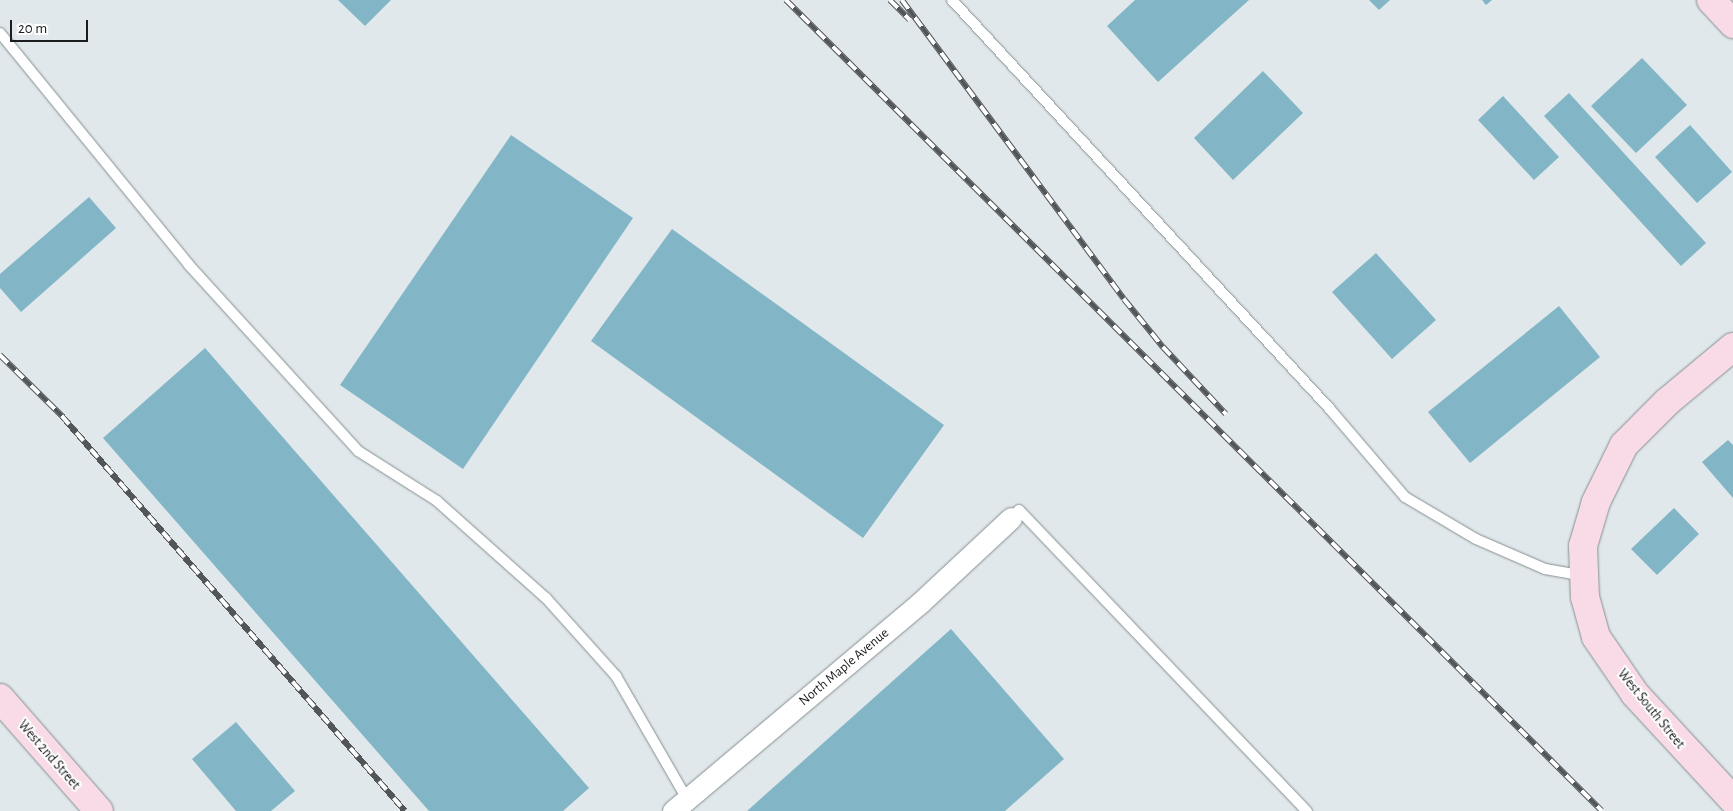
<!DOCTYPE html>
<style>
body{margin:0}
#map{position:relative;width:1733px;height:811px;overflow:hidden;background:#e0e8eb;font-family:"Alegreya Sans",sans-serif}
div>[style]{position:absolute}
.building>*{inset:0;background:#82b6c7}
.roads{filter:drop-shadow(0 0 1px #878f91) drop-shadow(0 0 1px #878f91)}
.lane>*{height:10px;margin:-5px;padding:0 5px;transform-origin:5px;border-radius:5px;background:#fff}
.street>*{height:21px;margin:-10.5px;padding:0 10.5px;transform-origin:10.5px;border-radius:10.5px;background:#fff}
.secondary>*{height:28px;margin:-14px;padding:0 14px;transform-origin:14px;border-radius:14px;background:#f8dbe6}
.rail>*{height:5.5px;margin-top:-2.75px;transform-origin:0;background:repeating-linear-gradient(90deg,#fff 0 11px,#525658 0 22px);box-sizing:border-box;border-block:1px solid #525658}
span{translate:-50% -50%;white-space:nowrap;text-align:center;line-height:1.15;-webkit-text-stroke:4px #fff;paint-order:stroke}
.street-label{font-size:14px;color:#1a1c1d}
.scale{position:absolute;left:10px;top:20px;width:78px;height:22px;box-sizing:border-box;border:2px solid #1a1c1d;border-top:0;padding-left:6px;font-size:15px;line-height:18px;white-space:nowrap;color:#1a1c1d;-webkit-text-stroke:4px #fff;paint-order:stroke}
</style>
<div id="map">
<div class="building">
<div style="clip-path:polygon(338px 0,391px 0,365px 26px)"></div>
<div style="clip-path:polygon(1135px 0,1249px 0,1158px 82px,1107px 26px)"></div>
<div style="clip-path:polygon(1369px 0,1390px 0,1379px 10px)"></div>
<div style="clip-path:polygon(1482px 0,1492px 0,1486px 5px)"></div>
<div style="clip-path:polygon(1642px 58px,1687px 105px,1636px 153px,1591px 106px)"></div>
<div style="clip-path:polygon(1263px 71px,1303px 113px,1233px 180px,1194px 138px)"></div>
<div style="clip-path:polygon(1569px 93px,1706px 243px,1681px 266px,1544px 116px)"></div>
<div style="clip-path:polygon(1503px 96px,1559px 157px,1534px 180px,1478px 120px)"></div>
<div style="clip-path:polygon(1690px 125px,1732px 172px,1697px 203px,1655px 157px)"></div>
<div style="clip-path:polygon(511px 135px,633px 218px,463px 469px,340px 385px)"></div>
<div style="clip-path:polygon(89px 197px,116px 228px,21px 312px,0 288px,0 274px)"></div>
<div style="clip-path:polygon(672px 229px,944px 425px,863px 538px,591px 341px)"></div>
<div style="clip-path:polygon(1376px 253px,1436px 320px,1392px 359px,1332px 292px)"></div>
<div style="clip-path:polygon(1559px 306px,1600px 357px,1470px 463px,1428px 412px)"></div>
<div style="clip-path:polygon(205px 348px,589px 788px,563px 811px,429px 811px,103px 438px)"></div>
<div style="clip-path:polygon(1728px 440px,1733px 445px,1733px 498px,1702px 462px)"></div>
<div style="clip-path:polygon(1674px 508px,1699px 534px,1657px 575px,1631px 549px)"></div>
<div style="clip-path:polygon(951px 629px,1064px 759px,1005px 811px,747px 811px)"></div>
<div style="clip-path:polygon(236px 722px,295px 791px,271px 811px,236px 811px,192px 759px)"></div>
</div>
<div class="roads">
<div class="lane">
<div style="left:952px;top:0;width:556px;rotate:47.26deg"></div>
<div style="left:1329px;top:408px;width:117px;rotate:49.5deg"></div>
<div style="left:1405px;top:497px;width:82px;rotate:30.6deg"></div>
<div style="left:1476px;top:539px;width:75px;rotate:23.5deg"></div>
<div style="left:1545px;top:569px;width:39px;rotate:10deg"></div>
<div style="left:0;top:33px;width:299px;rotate:50.8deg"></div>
<div style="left:189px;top:265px;width:251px;rotate:47.7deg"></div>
<div style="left:358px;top:451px;width:93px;rotate:32.3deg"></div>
<div style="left:437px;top:501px;width:146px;rotate:41.7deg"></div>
<div style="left:546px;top:598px;width:105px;rotate:48.1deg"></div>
<div style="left:616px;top:676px;width:142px;rotate:60deg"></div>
<div style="left:1011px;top:518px;width:11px;rotate:-45deg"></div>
<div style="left:1019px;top:510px;width:417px;rotate:46.3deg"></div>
</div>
<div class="street">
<div style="left:673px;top:811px;width:324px;rotate:-40.1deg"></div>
<div style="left:921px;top:602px;width:123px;rotate:-43deg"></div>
</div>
<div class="secondary">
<div style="left:1711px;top:0;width:33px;rotate:47deg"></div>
<div style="left:1733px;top:347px;width:86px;rotate:140.2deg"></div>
<div style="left:1667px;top:402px;width:61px;rotate:135deg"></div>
<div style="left:1624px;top:445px;width:64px;rotate:116.2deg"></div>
<div style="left:1596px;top:502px;width:46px;rotate:106.5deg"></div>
<div style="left:1583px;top:546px;width:51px;rotate:87.8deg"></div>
<div style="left:1585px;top:597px;width:41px;rotate:74.6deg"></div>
<div style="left:1596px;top:637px;width:69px;rotate:55.6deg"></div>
<div style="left:1635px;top:694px;width:144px;rotate:47.2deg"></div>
<div style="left:0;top:698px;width:150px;rotate:48.8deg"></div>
</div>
</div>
<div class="rail">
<div style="left:786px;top:0;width:1150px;rotate:44.82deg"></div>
<div style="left:890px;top:0;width:28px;rotate:45deg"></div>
<div style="left:902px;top:0;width:372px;rotate:53.4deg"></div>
<div style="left:1124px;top:299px;width:62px;rotate:50.9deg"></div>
<div style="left:1163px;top:347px;width:92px;rotate:46.8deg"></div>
<div style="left:0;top:355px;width:87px;rotate:44.5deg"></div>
<div style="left:62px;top:416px;width:523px;rotate:49.03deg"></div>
</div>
<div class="street-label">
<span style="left:844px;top:667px;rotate:-40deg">North Maple Avenue</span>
<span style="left:1651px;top:709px;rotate:51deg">West South Street</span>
<span style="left:49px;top:755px;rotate:49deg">West 2nd Street</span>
</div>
<div class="scale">20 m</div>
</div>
